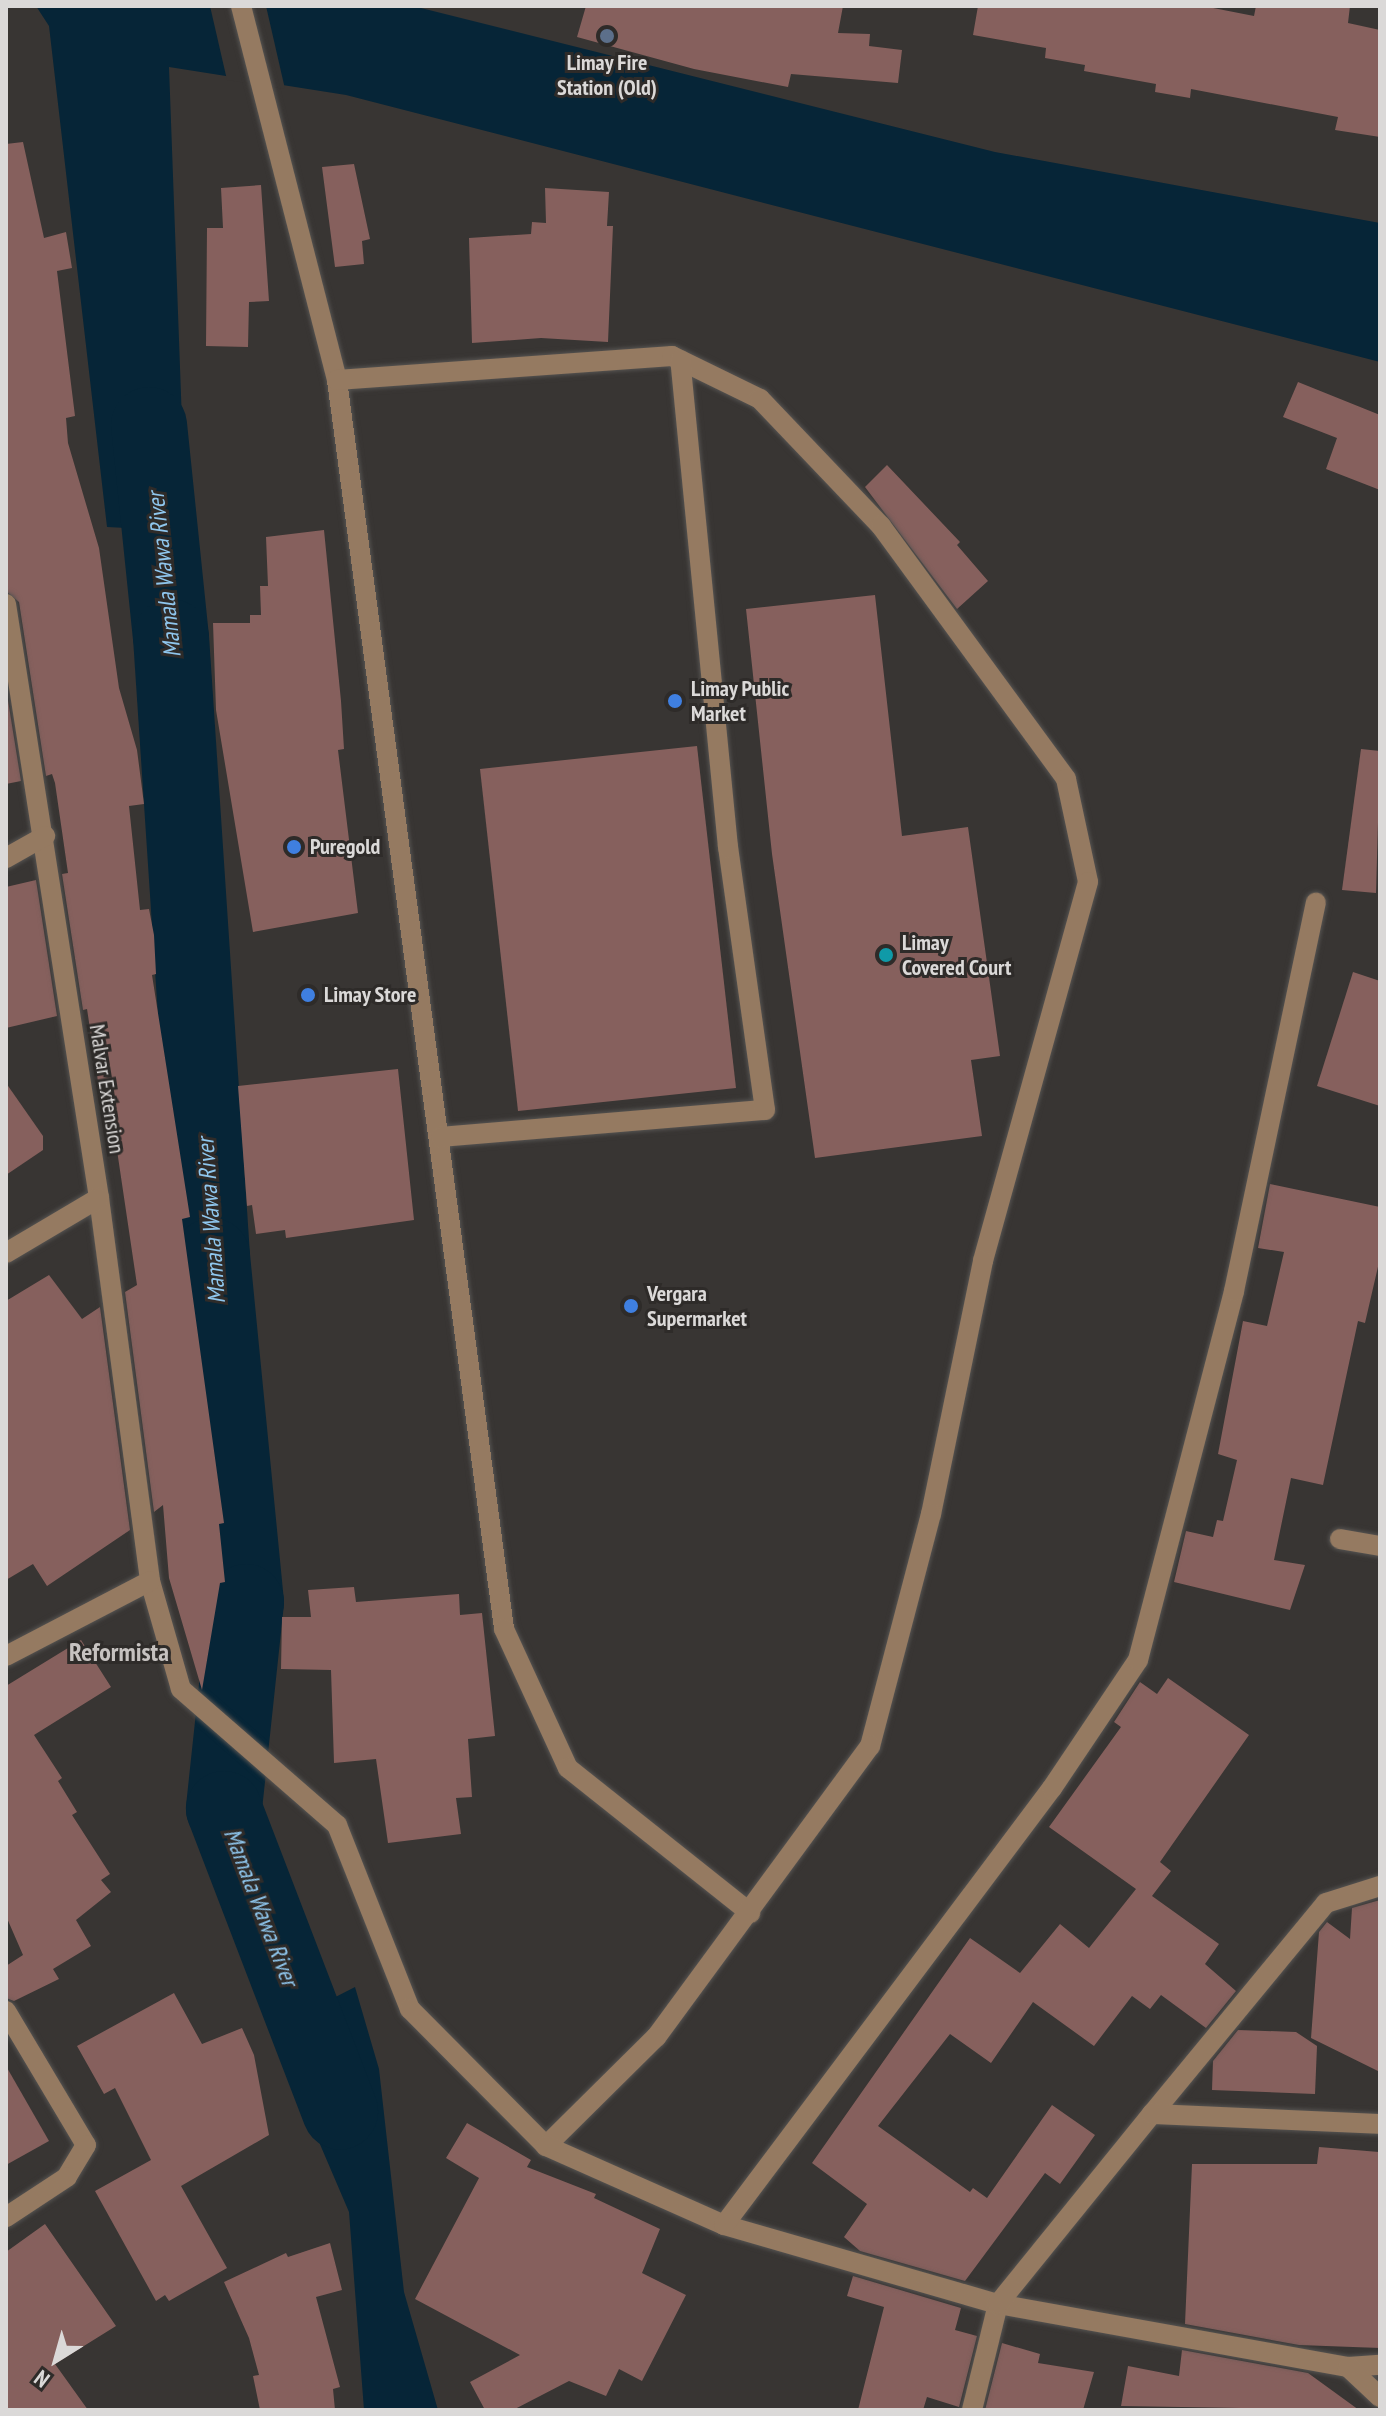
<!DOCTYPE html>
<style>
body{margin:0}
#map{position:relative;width:1386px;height:2416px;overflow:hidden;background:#383533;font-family:"PT Sans Narrow",sans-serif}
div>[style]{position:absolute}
.water>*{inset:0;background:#062537}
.pier>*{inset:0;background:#383533}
.river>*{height:76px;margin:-38px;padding:0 38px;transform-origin:38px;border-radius:38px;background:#062537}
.building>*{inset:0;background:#86605d}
.roads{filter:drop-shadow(0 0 2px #555351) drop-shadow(0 0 2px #555351)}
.minor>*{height:20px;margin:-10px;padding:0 10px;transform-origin:10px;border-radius:10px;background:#957a61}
.dots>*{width:22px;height:22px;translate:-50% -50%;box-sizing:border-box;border:4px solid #2e2b29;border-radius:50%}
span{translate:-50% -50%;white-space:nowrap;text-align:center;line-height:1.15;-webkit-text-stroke:6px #2e2b29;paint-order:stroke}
.poi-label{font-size:22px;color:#dbd9d8;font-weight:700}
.left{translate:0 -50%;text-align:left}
.street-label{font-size:22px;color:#dbd9d8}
.water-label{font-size:24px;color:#8fc6ed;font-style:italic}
.quarter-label{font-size:26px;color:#c6c2c0;font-weight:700}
.frame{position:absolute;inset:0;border:8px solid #dbd9d8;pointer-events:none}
.north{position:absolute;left:16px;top:2320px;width:80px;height:80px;-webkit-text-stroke:6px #2e2b29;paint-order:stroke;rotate:217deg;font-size:22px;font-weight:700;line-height:32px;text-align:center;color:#dbd9d8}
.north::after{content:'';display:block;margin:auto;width:28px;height:36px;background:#dbd9d8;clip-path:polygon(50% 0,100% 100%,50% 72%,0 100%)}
</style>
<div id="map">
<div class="water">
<div style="clip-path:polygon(36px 6px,413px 6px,995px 152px,1380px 223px,1380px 362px,346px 95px,169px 67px,186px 531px,107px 527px,49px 26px)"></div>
<div style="clip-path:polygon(355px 1987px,379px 2069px,404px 2292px,438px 2410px,364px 2410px,349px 2212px,271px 2030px)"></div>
</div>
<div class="pier">
<div style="clip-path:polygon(210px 6px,266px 6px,285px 89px,227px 80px)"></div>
</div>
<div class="river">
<div style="left:149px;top:425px;width:213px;rotate:84.1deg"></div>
<div style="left:171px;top:637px;width:620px;rotate:86.21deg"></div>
<div style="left:212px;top:1256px;width:348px;rotate:84.4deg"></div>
<div style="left:246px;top:1602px;width:208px;rotate:96.1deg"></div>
<div style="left:224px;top:1809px;width:324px;rotate:69deg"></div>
</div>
<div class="building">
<div style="clip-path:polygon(586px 6px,843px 6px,838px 33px,870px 34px,869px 46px,902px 50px,898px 83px,791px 74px,788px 87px,694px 69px,577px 37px)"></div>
<div style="clip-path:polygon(978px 6px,1203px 6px,1254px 16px,1256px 6px,1350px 6px,1348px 23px,1380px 30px,1380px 137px,1335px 130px,1338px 117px,1191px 89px,1190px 98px,1155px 92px,1156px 84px,1084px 71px,1085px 65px,1045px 58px,1046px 48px,973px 35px)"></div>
<div style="clip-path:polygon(23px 142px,44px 238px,66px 232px,72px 268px,57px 271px,75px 416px,66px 418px,68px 443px,99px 548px,119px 688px,137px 750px,144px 804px,129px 806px,140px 910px,149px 909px,154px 935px,156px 974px,152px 975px,190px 1217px,182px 1219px,224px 1523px,219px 1524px,225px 1582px,220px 1583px,202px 1690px,169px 1578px,163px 1505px,154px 1512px,125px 1292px,137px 1285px,110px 1103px,102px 1108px,87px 1009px,83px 1010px,62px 874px,68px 873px,55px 783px,52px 774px,46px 776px,19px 602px,6px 591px,6px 144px)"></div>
<div style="clip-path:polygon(354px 164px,370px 239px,362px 241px,364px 264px,335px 267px,322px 167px)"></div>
<div style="clip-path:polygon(261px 185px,269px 301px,249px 302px,248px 347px,206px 346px,207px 228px,223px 228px,221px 188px)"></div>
<div style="clip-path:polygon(545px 188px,609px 192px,607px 226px,613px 226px,608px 342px,541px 338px,472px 343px,469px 238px,531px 234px,532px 222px,546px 223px)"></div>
<div style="clip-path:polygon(1298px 382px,1380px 415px,1380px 490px,1326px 469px,1337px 438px,1283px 417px)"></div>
<div style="clip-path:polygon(887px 465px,960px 542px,957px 545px,988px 581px,957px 609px,865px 487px)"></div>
<div style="clip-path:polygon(324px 530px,341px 701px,344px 749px,338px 750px,358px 913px,253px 932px,216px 710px,213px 623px,250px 623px,250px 615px,261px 615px,260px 586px,268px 586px,266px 537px)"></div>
<div style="clip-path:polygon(875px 595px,902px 836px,968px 827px,1000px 1056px,971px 1060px,982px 1136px,815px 1158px,772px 854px,746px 609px)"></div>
<div style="clip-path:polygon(6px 688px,21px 781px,6px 784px)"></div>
<div style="clip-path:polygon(697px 746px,736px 1088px,518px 1111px,480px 769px)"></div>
<div style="clip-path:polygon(1361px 749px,1380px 751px,1376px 893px,1342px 890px)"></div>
<div style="clip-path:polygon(36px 880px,57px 1016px,6px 1028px,6px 887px)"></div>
<div style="clip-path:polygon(1353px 972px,1380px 981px,1380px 1106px,1317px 1086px)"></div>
<div style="clip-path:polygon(398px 1069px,414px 1220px,286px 1238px,285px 1230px,256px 1234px,252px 1205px,247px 1206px,238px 1086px)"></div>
<div style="clip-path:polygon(6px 1083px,43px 1136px,43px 1150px,6px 1175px)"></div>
<div style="clip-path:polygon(1270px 1184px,1380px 1207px,1380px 1258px,1365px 1323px,1358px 1321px,1323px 1485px,1291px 1478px,1274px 1560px,1305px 1565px,1290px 1610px,1174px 1582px,1186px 1531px,1213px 1537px,1217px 1520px,1223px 1521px,1237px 1460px,1218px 1454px,1243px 1321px,1267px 1326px,1284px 1252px,1258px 1248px)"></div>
<div style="clip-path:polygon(49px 1275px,82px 1319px,100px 1307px,130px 1530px,47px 1586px,33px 1564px,6px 1580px,6px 1301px)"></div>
<div style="clip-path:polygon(354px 1587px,356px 1602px,459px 1594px,460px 1615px,482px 1613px,495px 1736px,468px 1739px,472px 1797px,456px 1798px,461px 1834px,388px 1843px,376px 1759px,334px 1763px,331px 1670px,281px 1669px,282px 1617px,311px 1617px,308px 1590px)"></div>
<div style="clip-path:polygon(81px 1640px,111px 1687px,34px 1735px,62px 1778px,58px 1781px,77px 1812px,72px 1815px,110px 1874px,101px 1880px,111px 1892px,76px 1920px,91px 1946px,53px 1969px,59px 1979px,14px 2001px,6px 1998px,6px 1966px,23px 1955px,6px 1916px,6px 1686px)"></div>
<div style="clip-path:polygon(1168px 1678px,1249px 1735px,1160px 1862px,1171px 1871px,1152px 1896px,1219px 1944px,1205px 1964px,1236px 1991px,1206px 2028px,1161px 1995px,1150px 2009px,1132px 1996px,1094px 2046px,1033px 2002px,991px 2063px,950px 2034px,878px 2126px,970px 2192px,973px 2188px,987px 2198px,1052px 2105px,1095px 2135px,1060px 2184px,1045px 2173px,965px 2281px,860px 2251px,844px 2237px,867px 2204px,812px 2163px,970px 1938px,1020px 1973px,1060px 1924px,1089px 1948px,1136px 1889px,1049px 1827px,1121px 1727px,1114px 1722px,1140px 1682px,1157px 1694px)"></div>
<div style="clip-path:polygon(1380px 1900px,1380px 2072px,1311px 2038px,1319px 1932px,1327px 1922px,1350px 1939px,1352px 1908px)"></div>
<div style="clip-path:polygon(174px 1993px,202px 2044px,242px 2028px,254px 2055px,269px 2135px,181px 2186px,227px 2268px,169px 2301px,165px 2295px,156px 2301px,95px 2191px,151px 2160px,115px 2088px,104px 2094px,77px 2046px)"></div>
<div style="clip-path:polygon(1238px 2030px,1296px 2032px,1317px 2046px,1315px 2094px,1212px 2090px,1213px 2061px)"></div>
<div style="clip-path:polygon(6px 2066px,49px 2141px,6px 2165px)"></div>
<div style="clip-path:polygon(467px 2123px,531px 2160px,527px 2167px,596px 2194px,594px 2198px,660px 2229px,642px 2273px,686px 2295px,642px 2381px,619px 2369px,606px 2396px,569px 2381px,513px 2410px,485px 2410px,470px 2382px,520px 2355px,415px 2299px,479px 2178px,446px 2158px)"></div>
<div style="clip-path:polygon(1319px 2147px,1379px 2152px,1380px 2348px,1299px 2345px,1185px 2324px,1192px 2164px,1317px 2164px)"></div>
<div style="clip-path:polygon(45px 2224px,116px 2326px,55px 2364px,88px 2410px,6px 2410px,6px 2252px)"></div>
<div style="clip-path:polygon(330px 2243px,342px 2290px,316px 2297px,340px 2387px,333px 2389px,335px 2410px,260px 2410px,253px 2376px,259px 2375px,249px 2338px,224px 2282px,286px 2253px,288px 2257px)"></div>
<div style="clip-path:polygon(853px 2276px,961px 2308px,955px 2330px,977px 2336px,959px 2407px,927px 2397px,923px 2410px,858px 2410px,884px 2307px,847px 2296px)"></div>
<div style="clip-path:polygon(1002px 2343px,1040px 2354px,1038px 2363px,1094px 2372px,1083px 2410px,985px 2410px)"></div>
<div style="clip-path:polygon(1182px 2350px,1308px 2373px,1359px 2410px,1121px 2406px,1128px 2366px,1179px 2376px)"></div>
</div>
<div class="roads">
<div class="minor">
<div style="left:241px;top:6px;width:386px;rotate:75.6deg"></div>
<div style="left:337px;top:380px;width:1260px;rotate:82.38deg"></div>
<div style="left:504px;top:1629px;width:153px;rotate:65.3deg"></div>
<div style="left:568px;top:1768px;width:233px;rotate:38.5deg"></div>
<div style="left:337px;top:380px;width:336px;rotate:-4.1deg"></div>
<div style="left:672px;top:356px;width:98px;rotate:26deg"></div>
<div style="left:760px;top:399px;width:175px;rotate:46.4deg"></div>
<div style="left:881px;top:526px;width:313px;rotate:53.8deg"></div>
<div style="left:1066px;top:779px;width:105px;rotate:77.9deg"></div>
<div style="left:1088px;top:882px;width:393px;rotate:105.5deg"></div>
<div style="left:983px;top:1261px;width:258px;rotate:101.6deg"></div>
<div style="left:931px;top:1514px;width:240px;rotate:104.7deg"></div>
<div style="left:870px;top:1746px;width:361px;rotate:126.3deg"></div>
<div style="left:656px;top:2037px;width:155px;rotate:135.3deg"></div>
<div style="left:6px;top:604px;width:601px;rotate:81.1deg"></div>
<div style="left:99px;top:1198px;width:386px;rotate:82.4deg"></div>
<div style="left:150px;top:1581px;width:112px;rotate:74deg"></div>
<div style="left:181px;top:1689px;width:207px;rotate:41.1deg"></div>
<div style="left:337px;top:1825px;width:198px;rotate:68.4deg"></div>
<div style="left:410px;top:2009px;width:193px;rotate:45.2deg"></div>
<div style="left:546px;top:2146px;width:195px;rotate:23.9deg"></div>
<div style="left:724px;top:2225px;width:285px;rotate:16.1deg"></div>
<div style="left:998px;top:2304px;width:356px;rotate:10.2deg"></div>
<div style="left:1348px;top:2367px;width:32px;rotate:-4deg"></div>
<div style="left:6px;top:858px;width:45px;rotate:-29.4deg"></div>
<div style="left:441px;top:1137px;width:325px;rotate:-4.8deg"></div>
<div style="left:765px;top:1110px;width:266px;rotate:-98deg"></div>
<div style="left:728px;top:847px;width:489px;rotate:-95.6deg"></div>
<div style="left:6px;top:1253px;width:108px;rotate:-30.6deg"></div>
<div style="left:1340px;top:1539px;width:41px;rotate:9.9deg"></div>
<div style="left:6px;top:1656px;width:162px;rotate:-27.5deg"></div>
<div style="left:6px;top:2011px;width:156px;rotate:59.2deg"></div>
<div style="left:86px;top:2145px;width:37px;rotate:121deg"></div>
<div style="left:67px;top:2177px;width:73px;rotate:146.7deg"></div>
<div style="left:1152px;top:2114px;width:273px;rotate:-50.5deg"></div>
<div style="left:1326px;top:1903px;width:57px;rotate:-17.5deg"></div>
<div style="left:724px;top:2225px;width:546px;rotate:-53.11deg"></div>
<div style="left:1052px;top:1788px;width:154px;rotate:-56.1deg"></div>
<div style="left:1138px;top:1660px;width:381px;rotate:-75.4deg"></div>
<div style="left:1234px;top:1291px;width:397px;rotate:-78.1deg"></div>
<div style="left:1348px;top:2367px;width:44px;rotate:43.2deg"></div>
<div style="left:972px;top:2410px;width:109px;rotate:-76.2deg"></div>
<div style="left:998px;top:2304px;width:245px;rotate:-51deg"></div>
<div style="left:1152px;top:2114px;width:228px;rotate:2.5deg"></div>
</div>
</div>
<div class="dots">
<div style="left:607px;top:36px;background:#5c6f8a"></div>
<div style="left:675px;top:701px;background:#3f7fe0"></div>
<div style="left:294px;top:847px;background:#3f7fe0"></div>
<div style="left:886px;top:955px;background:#0f9aa8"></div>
<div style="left:308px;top:995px;background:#3f7fe0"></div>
<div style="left:631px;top:1306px;background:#3f7fe0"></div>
</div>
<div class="poi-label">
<span style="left:607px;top:75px">Limay Fire<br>Station (Old)</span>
<span class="left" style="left:691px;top:701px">Limay Public<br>Market</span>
<span class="left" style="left:310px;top:847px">Puregold</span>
<span class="left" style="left:902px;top:955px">Limay<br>Covered Court</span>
<span class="left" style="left:324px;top:995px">Limay Store</span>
<span class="left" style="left:647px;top:1306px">Vergara<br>Supermarket</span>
</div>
<div class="street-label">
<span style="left:107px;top:1089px;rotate:81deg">Malvar Extension</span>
</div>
<div class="water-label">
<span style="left:164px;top:575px;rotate:-96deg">Mamala Wawa River</span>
<span style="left:211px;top:1221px;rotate:-94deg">Mamala Wawa River</span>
<span style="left:261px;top:1907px;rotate:69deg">Mamala Wawa River</span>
</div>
<div class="quarter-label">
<span style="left:119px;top:1652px">Reformista</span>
</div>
<div class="frame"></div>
<div class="north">N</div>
</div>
